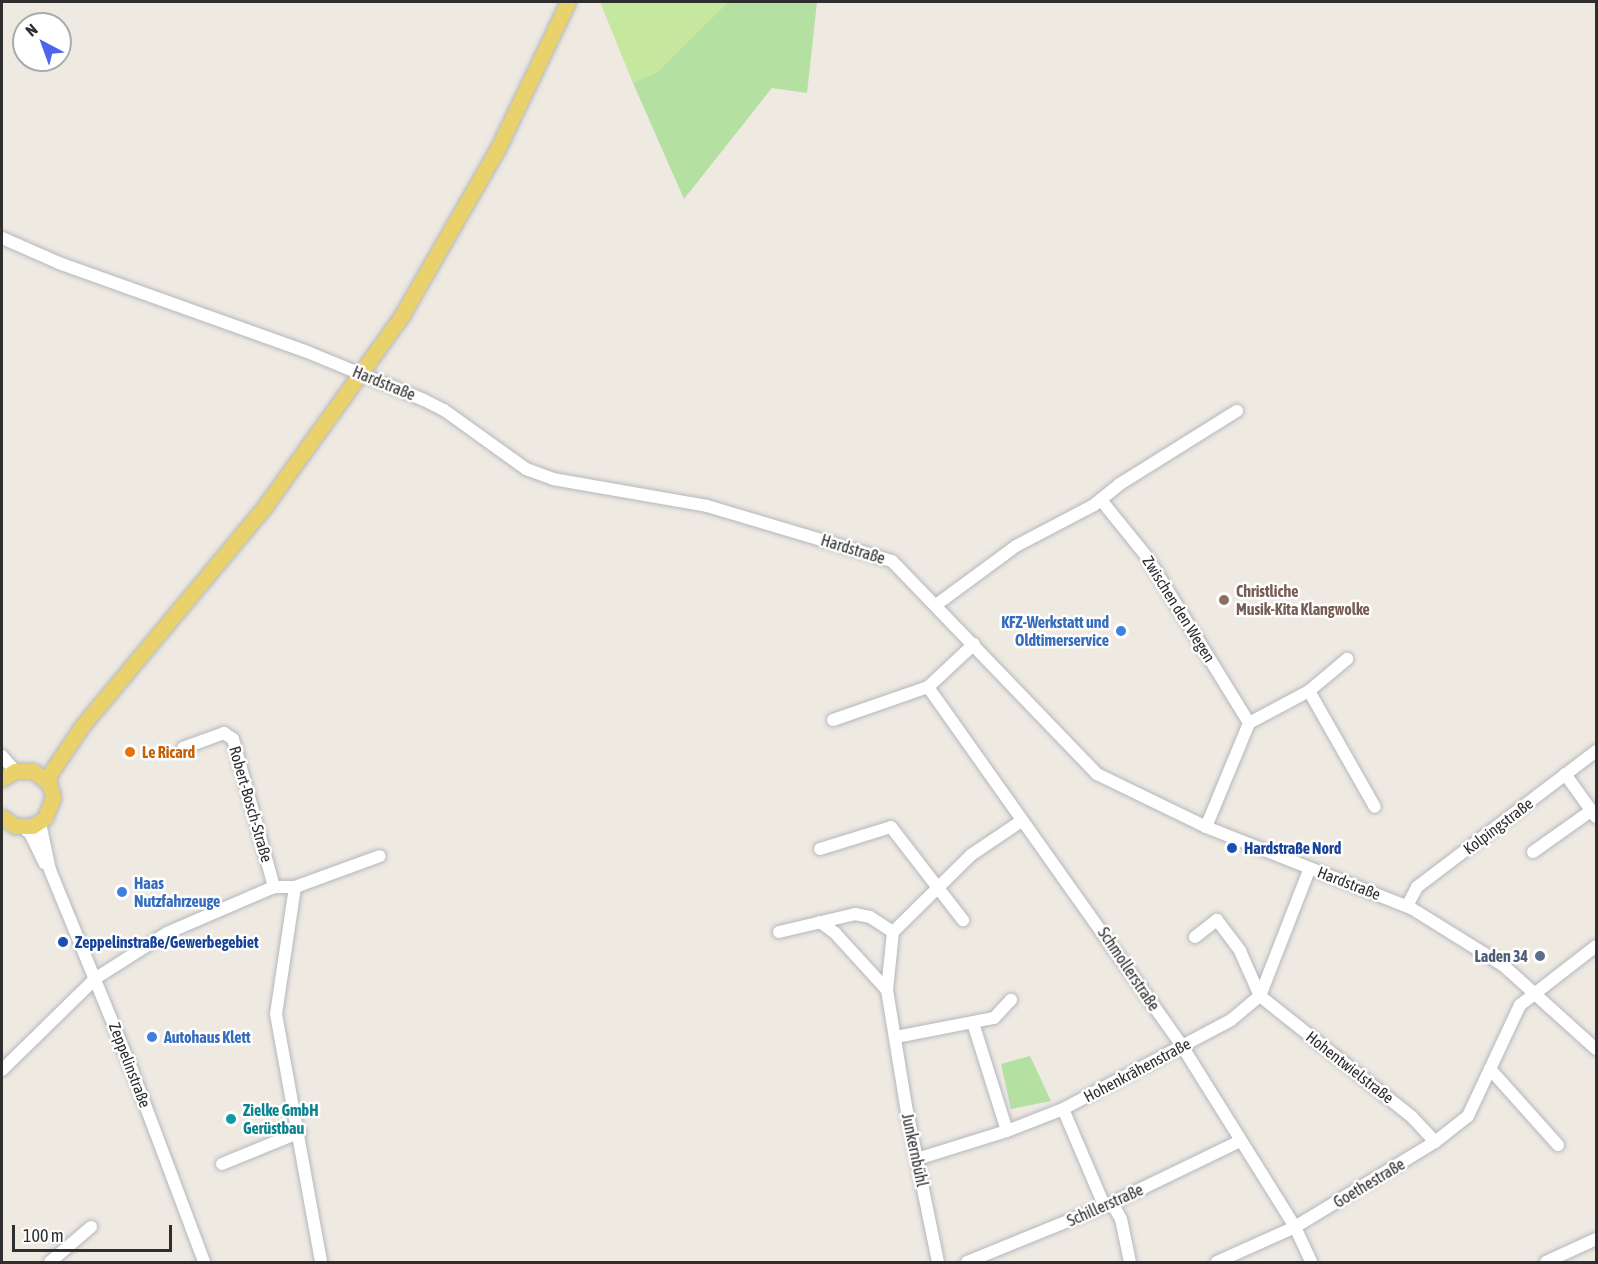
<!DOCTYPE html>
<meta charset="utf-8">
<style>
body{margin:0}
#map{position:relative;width:1598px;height:1264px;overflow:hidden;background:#eee9e1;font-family:"Asap Condensed",sans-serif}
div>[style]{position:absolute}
.green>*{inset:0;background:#b4e0a2}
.pitch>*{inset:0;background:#c5e79e}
.roads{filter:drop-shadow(0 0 2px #b4b7c0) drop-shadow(0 0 2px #b4b7c0)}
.minor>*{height:12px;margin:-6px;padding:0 6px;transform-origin:6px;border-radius:6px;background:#fff}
.major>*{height:15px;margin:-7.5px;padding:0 7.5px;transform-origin:7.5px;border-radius:7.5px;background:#e9d16b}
.dots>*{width:16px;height:16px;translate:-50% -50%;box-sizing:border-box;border:3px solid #fff;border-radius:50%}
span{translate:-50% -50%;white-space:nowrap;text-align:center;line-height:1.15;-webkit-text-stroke:5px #fff;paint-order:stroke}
.street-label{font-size:16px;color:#2e2e2e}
.education-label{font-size:16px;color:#785e54;font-weight:700}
.left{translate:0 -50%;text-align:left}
.shop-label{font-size:16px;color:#366cbe;font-weight:700}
.right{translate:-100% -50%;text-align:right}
.food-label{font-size:16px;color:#c56008;font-weight:700}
.transit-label{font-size:16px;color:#164399;font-weight:700}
.service-label{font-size:16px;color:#4e5e75;font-weight:700}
.culture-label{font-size:16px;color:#0d838f;font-weight:700}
.frame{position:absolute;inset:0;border:3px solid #2e2e2e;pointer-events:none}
.north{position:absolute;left:12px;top:12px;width:60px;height:60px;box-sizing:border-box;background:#fff;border:2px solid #ababab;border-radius:50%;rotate:319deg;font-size:16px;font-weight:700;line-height:24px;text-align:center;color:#2e2e2e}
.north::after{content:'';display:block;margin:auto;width:21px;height:27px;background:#4d64ef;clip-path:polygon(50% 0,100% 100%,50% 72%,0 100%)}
.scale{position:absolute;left:12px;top:1225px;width:160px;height:27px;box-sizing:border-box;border:3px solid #2e2e2e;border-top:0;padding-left:8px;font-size:18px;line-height:21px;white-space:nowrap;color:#2e2e2e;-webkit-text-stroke:4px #fff;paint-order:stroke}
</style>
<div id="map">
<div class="green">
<div style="clip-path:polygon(728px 2px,817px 2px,807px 93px,772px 88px,684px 199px,633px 83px,657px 72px)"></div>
<div style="clip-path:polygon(1030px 1056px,1051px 1101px,1011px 1109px,1001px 1064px)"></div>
</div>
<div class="pitch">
<div style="clip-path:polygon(600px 2px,728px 2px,657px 72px,633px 83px)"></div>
</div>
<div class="roads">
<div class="minor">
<div style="left:2px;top:238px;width:62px;rotate:23.7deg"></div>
<div style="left:59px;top:263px;width:261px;rotate:19.7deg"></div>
<div style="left:305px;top:351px;width:129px;rotate:22.4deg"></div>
<div style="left:424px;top:400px;width:22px;rotate:27deg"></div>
<div style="left:444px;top:410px;width:101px;rotate:35.7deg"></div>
<div style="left:526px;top:469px;width:29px;rotate:20deg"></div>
<div style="left:553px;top:479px;width:156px;rotate:9.9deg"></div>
<div style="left:707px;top:506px;width:193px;rotate:16.6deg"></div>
<div style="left:892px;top:561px;width:296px;rotate:46.1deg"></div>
<div style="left:1097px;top:774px;width:121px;rotate:25.9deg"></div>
<div style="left:1206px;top:827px;width:220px;rotate:21.6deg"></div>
<div style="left:1411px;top:908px;width:110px;rotate:31.9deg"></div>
<div style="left:1504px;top:966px;width:124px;rotate:42.1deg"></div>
<div style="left:1101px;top:500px;width:73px;rotate:51.1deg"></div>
<div style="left:1147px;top:557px;width:195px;rotate:58.4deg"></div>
<div style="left:936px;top:605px;width:99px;rotate:-36.4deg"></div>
<div style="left:1016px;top:546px;width:88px;rotate:-27.7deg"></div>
<div style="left:1094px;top:505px;width:33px;rotate:-39deg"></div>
<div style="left:1120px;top:484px;width:138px;rotate:-32deg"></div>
<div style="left:974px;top:644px;width:63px;rotate:136.9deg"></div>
<div style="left:928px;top:687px;width:440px;rotate:54.7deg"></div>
<div style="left:1182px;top:1046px;width:213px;rotate:58deg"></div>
<div style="left:1295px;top:1227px;width:38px;rotate:65deg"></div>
<div style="left:1309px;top:691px;width:50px;rotate:-40.1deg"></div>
<div style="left:833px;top:720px;width:101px;rotate:-19.2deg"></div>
<div style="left:183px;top:748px;width:44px;rotate:-20.1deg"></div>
<div style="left:224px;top:733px;width:11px;rotate:34deg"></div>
<div style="left:233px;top:739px;width:154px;rotate:74.5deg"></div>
<div style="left:2px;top:756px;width:20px;rotate:49deg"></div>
<div style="left:1565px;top:774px;width:53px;rotate:54.2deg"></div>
<div style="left:40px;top:823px;width:48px;rotate:78deg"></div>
<div style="left:50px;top:870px;width:216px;rotate:67.7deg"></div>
<div style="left:132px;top:1070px;width:205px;rotate:69.4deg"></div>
<div style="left:1206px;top:827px;width:113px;rotate:-67.5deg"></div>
<div style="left:1249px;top:723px;width:68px;rotate:-28.1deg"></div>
<div style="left:1309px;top:691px;width:133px;rotate:60.4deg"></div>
<div style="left:23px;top:828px;width:9px;rotate:36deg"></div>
<div style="left:30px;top:833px;width:34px;rotate:64deg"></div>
<div style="left:820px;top:849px;width:74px;rotate:-17.2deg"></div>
<div style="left:891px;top:827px;width:118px;rotate:52.3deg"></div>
<div style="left:1533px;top:852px;width:71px;rotate:-35.3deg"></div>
<div style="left:295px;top:887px;width:128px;rotate:98.5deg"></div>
<div style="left:276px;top:1014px;width:252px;rotate:79.7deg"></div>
<div style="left:1407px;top:906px;width:21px;rotate:-62deg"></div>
<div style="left:1417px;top:887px;width:225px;rotate:-37.2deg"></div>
<div style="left:820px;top:922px;width:19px;rotate:36deg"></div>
<div style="left:835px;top:933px;width:77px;rotate:47.6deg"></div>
<div style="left:779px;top:932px;width:78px;rotate:-13.3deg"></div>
<div style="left:855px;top:914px;width:15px;rotate:11deg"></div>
<div style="left:870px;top:917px;width:27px;rotate:33deg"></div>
<div style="left:1195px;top:937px;width:28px;rotate:-38deg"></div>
<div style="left:1217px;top:920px;width:39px;rotate:53deg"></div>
<div style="left:1240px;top:951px;width:49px;rotate:66deg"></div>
<div style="left:1260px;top:996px;width:194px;rotate:38.5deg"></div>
<div style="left:1412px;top:1117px;width:34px;rotate:47deg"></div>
<div style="left:973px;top:1023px;width:113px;rotate:72.5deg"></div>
<div style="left:896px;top:1037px;width:100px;rotate:-11deg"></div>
<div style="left:994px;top:1018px;width:25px;rotate:-47deg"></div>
<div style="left:1490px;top:1069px;width:102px;rotate:48.2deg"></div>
<div style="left:2px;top:1070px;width:132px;rotate:-44.4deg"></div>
<div style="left:96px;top:978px;width:84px;rotate:-32.4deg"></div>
<div style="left:167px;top:933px;width:116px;rotate:-23.3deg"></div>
<div style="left:274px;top:887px;width:21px"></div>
<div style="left:295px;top:887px;width:90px;rotate:-20deg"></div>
<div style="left:1063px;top:1109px;width:104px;rotate:66.9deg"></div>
<div style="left:917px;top:1159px;width:94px;rotate:-17.3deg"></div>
<div style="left:1007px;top:1131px;width:60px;rotate:-21.4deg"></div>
<div style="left:1063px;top:1109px;width:190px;rotate:-27.9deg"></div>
<div style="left:1231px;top:1020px;width:38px;rotate:-40deg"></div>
<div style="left:1260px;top:996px;width:137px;rotate:-68.7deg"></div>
<div style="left:222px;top:1164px;width:84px;rotate:-22.3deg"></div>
<div style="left:1112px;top:1203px;width:18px;rotate:61deg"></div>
<div style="left:1121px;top:1219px;width:44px;rotate:78.2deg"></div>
<div style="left:50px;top:1262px;width:54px;rotate:-40.5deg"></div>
<div style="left:938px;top:1262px;width:159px;rotate:-101.6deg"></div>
<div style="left:906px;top:1106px;width:118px;rotate:-99.3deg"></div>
<div style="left:887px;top:990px;width:58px;rotate:-84.1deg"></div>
<div style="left:893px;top:932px;width:110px;rotate:-44.6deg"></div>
<div style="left:971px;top:855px;width:59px;rotate:-34deg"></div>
<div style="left:967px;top:1262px;width:157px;rotate:-22.1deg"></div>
<div style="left:1112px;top:1203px;width:142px;rotate:-25.8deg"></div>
<div style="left:1217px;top:1262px;width:85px;rotate:-24.2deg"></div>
<div style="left:1295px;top:1227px;width:164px;rotate:-31.3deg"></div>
<div style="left:1435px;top:1142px;width:42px;rotate:-38.2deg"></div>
<div style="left:1468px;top:1116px;width:123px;rotate:-64.9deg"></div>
<div style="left:1520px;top:1005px;width:96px;rotate:-37.8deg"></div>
<div style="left:1546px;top:1262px;width:55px;rotate:-24.7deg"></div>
</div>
<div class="major">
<div style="left:2px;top:779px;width:15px;rotate:-32deg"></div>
<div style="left:15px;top:771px;width:18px"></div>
<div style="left:33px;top:771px;width:20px;rotate:37deg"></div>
<div style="left:49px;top:783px;width:15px;rotate:74deg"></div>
<div style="left:53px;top:797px;width:22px;rotate:111deg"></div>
<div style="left:45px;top:818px;width:15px;rotate:148deg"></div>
<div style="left:32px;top:826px;width:17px;rotate:180deg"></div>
<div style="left:15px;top:826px;width:16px;rotate:-145deg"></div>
<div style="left:49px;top:783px;width:8px;rotate:-90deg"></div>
<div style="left:49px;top:775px;width:59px;rotate:-56deg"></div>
<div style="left:82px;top:726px;width:286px;rotate:-50.2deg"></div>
<div style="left:265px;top:506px;width:235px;rotate:-54.3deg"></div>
<div style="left:402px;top:315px;width:190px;rotate:-60.1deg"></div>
<div style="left:497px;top:150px;width:164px;rotate:-64.4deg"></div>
</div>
</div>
<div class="dots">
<div style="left:1224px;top:600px;background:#8d6e63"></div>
<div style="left:1121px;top:631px;background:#3f7fe0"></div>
<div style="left:130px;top:752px;background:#e8710a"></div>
<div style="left:1232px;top:848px;background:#1a4fb4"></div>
<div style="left:122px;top:892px;background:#3f7fe0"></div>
<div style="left:63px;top:942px;background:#1a4fb4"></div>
<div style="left:1540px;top:956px;background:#5c6f8a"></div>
<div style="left:152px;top:1037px;background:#3f7fe0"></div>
<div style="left:231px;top:1119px;background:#0f9aa8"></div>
</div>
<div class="street-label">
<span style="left:384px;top:383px;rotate:22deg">Hardstraße</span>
<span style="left:853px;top:549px;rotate:17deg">Hardstraße</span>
<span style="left:1179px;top:609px;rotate:58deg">Zwischen den Wegen</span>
<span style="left:251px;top:804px;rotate:74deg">Robert-Bosch-Straße</span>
<span style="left:1498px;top:826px;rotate:-37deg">Kolpingstraße</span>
<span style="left:1349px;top:883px;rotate:21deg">Hardstraße</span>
<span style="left:1129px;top:969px;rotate:56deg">Schmollerstraße</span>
<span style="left:130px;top:1065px;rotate:69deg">Zeppelinstraße</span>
<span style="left:1350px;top:1067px;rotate:38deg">Hohentwielstraße</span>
<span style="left:1137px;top:1070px;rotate:-28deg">Hohenkrähenstraße</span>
<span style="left:915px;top:1150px;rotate:78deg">Junkernbühl</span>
<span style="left:1369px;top:1183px;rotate:-31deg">Goethestraße</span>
<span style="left:1105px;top:1205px;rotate:-24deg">Schillerstraße</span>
</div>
<div class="education-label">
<span class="left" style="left:1236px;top:600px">Christliche<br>Musik-Kita Klangwolke</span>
</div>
<div class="shop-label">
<span class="right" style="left:1109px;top:631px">KFZ-Werkstatt und<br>Oldtimerservice</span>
<span class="left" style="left:134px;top:892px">Haas<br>Nutzfahrzeuge</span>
<span class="left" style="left:164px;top:1037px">Autohaus Klett</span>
</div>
<div class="food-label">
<span class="left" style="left:142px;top:752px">Le Ricard</span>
</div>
<div class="transit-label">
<span class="left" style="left:1244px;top:848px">Hardstraße Nord</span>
<span class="left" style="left:75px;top:942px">Zeppelinstraße/Gewerbegebiet</span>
</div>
<div class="service-label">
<span class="right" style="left:1528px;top:956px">Laden 34</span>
</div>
<div class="culture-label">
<span class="left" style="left:243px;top:1119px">Zielke GmbH<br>Gerüstbau</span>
</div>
<div class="frame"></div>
<div class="north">N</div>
<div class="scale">100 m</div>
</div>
